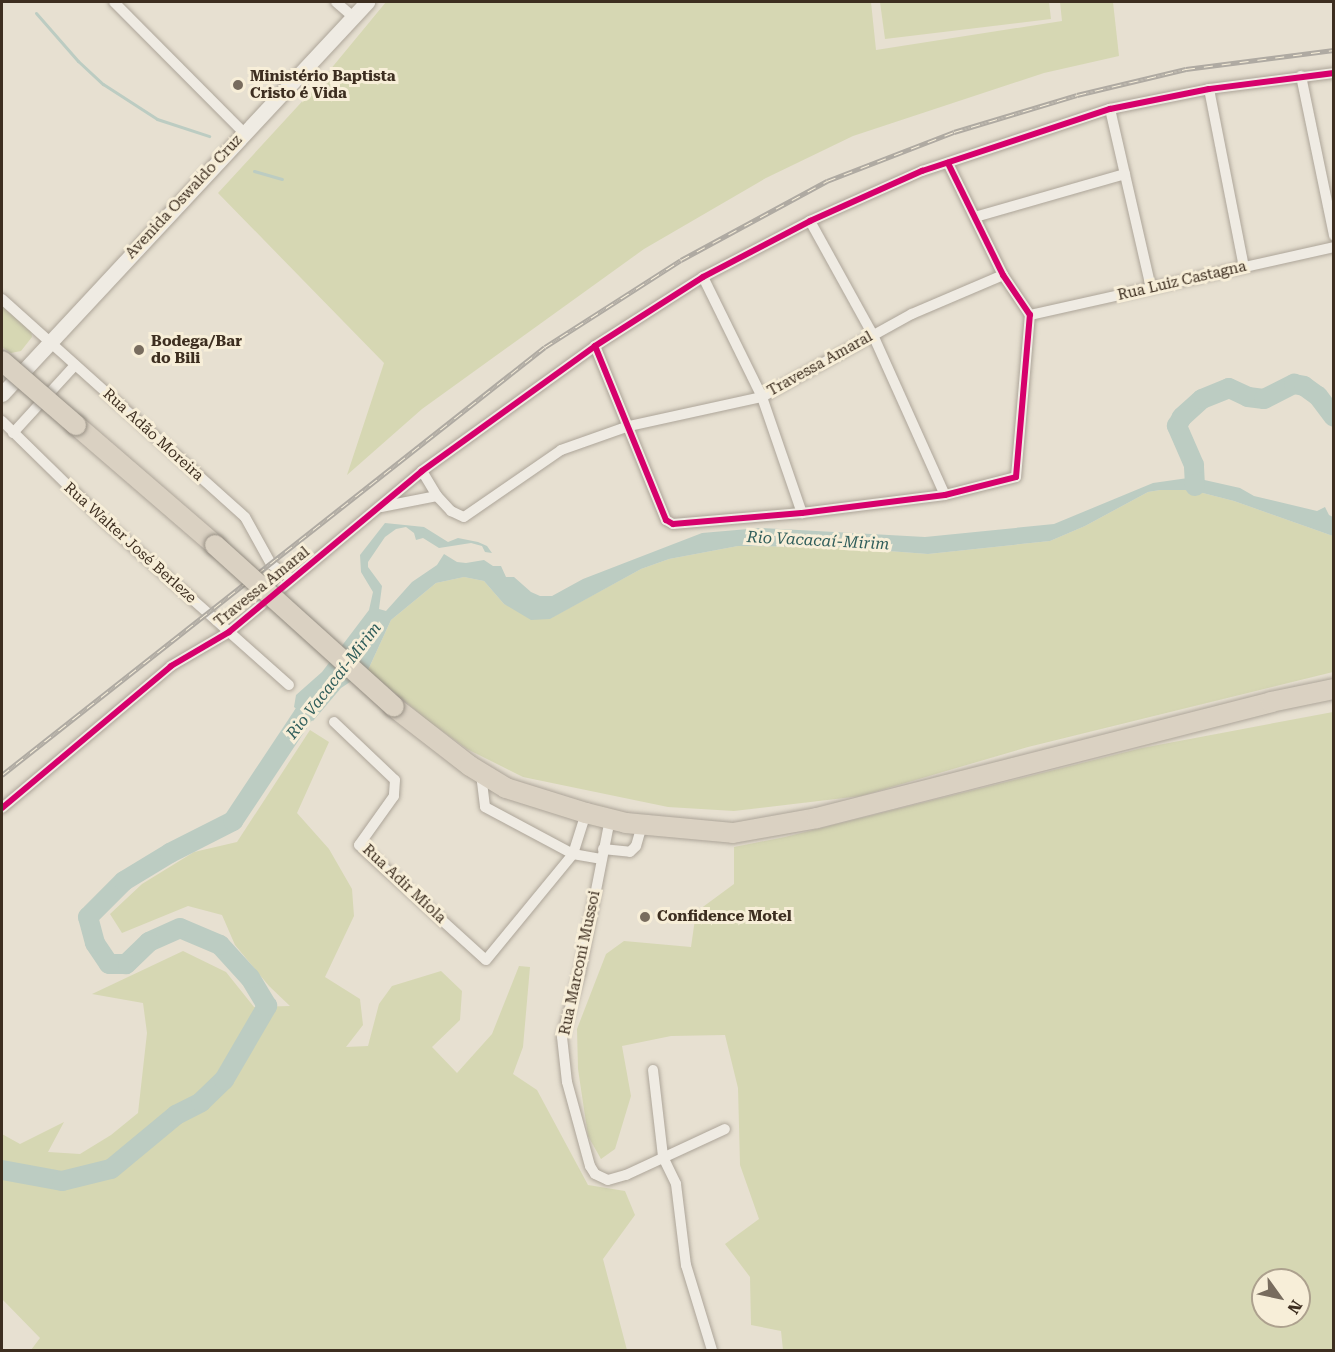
<!DOCTYPE html>
<meta charset="utf-8">
<style>
body{margin:0}
#map{position:relative;width:1335px;height:1352px;overflow:hidden;background:#e7e0d1;font-family:"Roboto Serif",serif}
div>[style]{position:absolute}
.green>*{inset:0;background:#d6d7b3}
.water>*{inset:0;background:#bcccc2}
.stream>*{height:3px;margin:-1.5px;padding:0 1.5px;transform-origin:1.5px;border-radius:1.5px;background:#bcccc2}
.river>*{height:20px;margin:-10px;padding:0 10px;transform-origin:10px;border-radius:10px;background:#bcccc2}
.roads{filter:drop-shadow(0 0 2px #ada599) drop-shadow(0 0 2px #ada599)}
.street>*{height:10px;margin:-5px;padding:0 5px;transform-origin:5px;border-radius:5px;background:#efebe3}
.secondary>*{height:15px;margin:-7.5px;padding:0 7.5px;transform-origin:7.5px;border-radius:7.5px;background:#efebe3}
.highway>*{height:20px;margin:-10px;padding:0 10px;transform-origin:10px;border-radius:10px;background:#dad1c2}
.rail>*{height:5px;margin-top:-2.5px;transform-origin:0;background:repeating-linear-gradient(90deg,#f7eed8 0 9px,#afaaa2 0 18px);box-sizing:border-box;border-block:2px solid #afaaa2}
.bridges{filter:drop-shadow(0 0 2px #928b80) drop-shadow(0 0 2px #928b80)}
.highway-bridge>*{height:20px;margin:-10px;padding:0 10px;transform-origin:10px;border-radius:10px;background:#dad1c2}
.cycleway>*{height:6px;margin:-3px;padding:0 3px;transform-origin:3px;border-radius:3px;background:#d6006c}
.dots>*{width:16px;height:16px;translate:-50% -50%;box-sizing:border-box;border:3px solid #f7eed8;border-radius:50%}
span{translate:-50% -50%;white-space:nowrap;text-align:center;line-height:1.15;-webkit-text-stroke:6px #f7eed8;paint-order:stroke}
.poi-label{font-size:15px;color:#3d2e20;font-weight:700}
.left{translate:0 -50%;text-align:left}
.street-label{font-size:15px;color:#3d2e20}
.water-label{font-size:16px;color:#2f5d5a;font-style:italic}
.frame{position:absolute;inset:0;border:3px solid #3d2e20;pointer-events:none}
.north{position:absolute;left:1251px;top:1268px;width:60px;height:60px;box-sizing:border-box;background:#f7eed8;border:2px solid #ada18e;border-radius:50%;rotate:123deg;font-size:16px;font-weight:700;line-height:24px;text-align:center;color:#3d2e20}
.north::after{content:'';display:block;margin:auto;width:21px;height:27px;background:#786c5e;clip-path:polygon(50% 0,100% 100%,50% 72%,0 100%)}
</style>
<div id="map">
<div class="green">
<div style="clip-path:polygon(386px 2px,871px 2px,876px 50px,1062px 21px,1060px 2px,1113px 2px,1119px 56px,1044px 73px,853px 136px,766px 178px,644px 249px,422px 409px,347px 475px,384px 363px,218px 193px,320px 82px)"></div>
<div style="clip-path:polygon(880px 2px,1049px 2px,1051px 19px,885px 39px)"></div>
<div style="clip-path:polygon(2px 306px,31px 331px,32px 337px,21px 351px,11px 353px,2px 347px)"></div>
<div style="clip-path:polygon(1160px 490px,1191px 490px,1234px 501px,1333px 536px,1333px 672px,1028px 747px,861px 796px,734px 811px,668px 807px,523px 777px,467px 749px,427px 720px,368px 670px,391px 620px,436px 583px,464px 577px,484px 581px,504px 604px,549px 619px,641px 569px,669px 559px,738px 546px,835px 547px,928px 554px,1050px 541px,1085px 526px,1148px 492px)"></div>
<div style="clip-path:polygon(evenodd,1333px 712px,1333px 1350px,783px 1350px,781px 1331px,751px 1325px,750px 1277px,725px 1244px,759px 1219px,740px 1165px,738px 1088px,725px 1035px,671px 1036px,622px 1046px,631px 1096px,615px 1149px,601px 1159px,588px 1136px,578px 1069px,577px 1029px,606px 954px,624px 941px,691px 947px,696px 912px,734px 884px,734px 847px,785px 837px,1142px 748px,1333px 712px,1263px 1280px,1299px 1280px,1299px 1316px,1263px 1316px,1263px 1280px)"></div>
<div style="clip-path:polygon(310px 730px,329px 742px,297px 813px,329px 849px,352px 889px,354px 916px,325px 977px,360px 999px,363px 1025px,346px 1047px,368px 1046px,379px 1004px,392px 986px,441px 971px,462px 991px,460px 1020px,432px 1047px,457px 1073px,492px 1034px,519px 966px,530px 967px,523px 1047px,513px 1074px,537px 1090px,588px 1185px,625px 1191px,635px 1215px,603px 1259px,627px 1350px,31px 1350px,40px 1338px,2px 1299px,2px 1134px,20px 1144px,64px 1122px,48px 1152px,80px 1154px,111px 1135px,138px 1113px,147px 1033px,143px 1003px,92px 994px,183px 951px,226px 972px,254px 1007px,290px 1006px,269px 986px,235px 945px,222px 915px,188px 906px,122px 933px,110px 914px,142px 884px,194px 852px,237px 842px)"></div>
</div>
<div class="water">
<div style="clip-path:polygon(1193px 472px,1200px 479px,1240px 488px,1254px 496px,1317px 511px,1325px 507px,1329px 515px,1333px 517px,1333px 536px,1234px 501px,1191px 490px,1160px 490px,1148px 492px,1085px 526px,1050px 541px,928px 554px,835px 547px,738px 546px,669px 559px,641px 569px,550px 619px,531px 620px,504px 604px,484px 581px,464px 577px,436px 583px,391px 620px,368px 670px,341px 688px,313px 721px,294px 707px,296px 695px,322px 672px,369px 610px,373px 592px,361px 572px,360px 555px,385px 523px,424px 527px,448px 542px,458px 538px,478px 542px,487px 546px,492px 553px,485px 552px,482px 546px,471px 543px,439px 548px,423px 538px,416px 540px,414px 533px,406px 527px,396px 529px,385px 537px,368px 562px,368px 567px,382px 586px,379px 609px,386px 611px,412px 582px,437px 565px,444px 554px,457px 562px,466px 563px,484px 560px,493px 566px,501px 566px,506px 577px,514px 577px,531px 592px,540px 596px,552px 596px,583px 579px,702px 533px,760px 528px,925px 537px,1054px 524px,1153px 483px,1188px 478px)"></div>
</div>
<div class="stream">
<div style="left:36px;top:13px;width:64px;rotate:48.8deg"></div>
<div style="left:78px;top:61px;width:34px;rotate:43deg"></div>
<div style="left:103px;top:84px;width:64px;rotate:32.9deg"></div>
<div style="left:157px;top:119px;width:55px;rotate:18.1deg"></div>
<div style="left:254px;top:171px;width:29px;rotate:16deg"></div>
</div>
<div class="river">
<div style="left:1195px;top:486px;width:21px;rotate:-93deg"></div>
<div style="left:1194px;top:465px;width:43px;rotate:-113.6deg"></div>
<div style="left:1177px;top:426px;width:10px;rotate:-61deg"></div>
<div style="left:1182px;top:417px;width:27px;rotate:-42deg"></div>
<div style="left:1202px;top:399px;width:29px;rotate:-22deg"></div>
<div style="left:1229px;top:388px;width:21px;rotate:25deg"></div>
<div style="left:1248px;top:397px;width:16px;rotate:7deg"></div>
<div style="left:1264px;top:399px;width:34px;rotate:-27deg"></div>
<div style="left:1294px;top:384px;width:10px;rotate:11deg"></div>
<div style="left:1304px;top:386px;width:17px;rotate:36deg"></div>
<div style="left:1318px;top:396px;width:26px;rotate:53deg"></div>
<div style="left:2px;top:1170px;width:61px;rotate:10.4deg"></div>
<div style="left:62px;top:1181px;width:50px;rotate:-13.8deg"></div>
<div style="left:111px;top:1169px;width:85px;rotate:-39.7deg"></div>
<div style="left:176px;top:1115px;width:28px;rotate:-27deg"></div>
<div style="left:201px;top:1102px;width:32px;rotate:-44deg"></div>
<div style="left:224px;top:1080px;width:86px;rotate:-59.8deg"></div>
<div style="left:267px;top:1006px;width:33px;rotate:-121deg"></div>
<div style="left:250px;top:978px;width:45px;rotate:-132.3deg"></div>
<div style="left:220px;top:945px;width:43px;rotate:-157deg"></div>
<div style="left:180px;top:928px;width:34px;rotate:156deg"></div>
<div style="left:149px;top:942px;width:32px;rotate:136deg"></div>
<div style="left:126px;top:964px;width:17px;rotate:180deg"></div>
<div style="left:109px;top:964px;width:25px;rotate:-124deg"></div>
<div style="left:95px;top:943px;width:27px;rotate:-105deg"></div>
<div style="left:88px;top:917px;width:51px;rotate:-45deg"></div>
<div style="left:124px;top:881px;width:54px;rotate:-31.3deg"></div>
<div style="left:170px;top:853px;width:71px;rotate:-26.9deg"></div>
<div style="left:233px;top:821px;width:128px;rotate:-56.4deg"></div>
<div style="left:304px;top:714px;width:25px;rotate:-50deg"></div>
</div>
<div class="roads">
<div class="street">
<div style="left:114px;top:2px;width:185px;rotate:45.2deg"></div>
<div style="left:336px;top:2px;width:21px;rotate:41deg"></div>
<div style="left:1301px;top:76px;width:163px;rotate:78.3deg"></div>
<div style="left:1209px;top:89px;width:181px;rotate:78.9deg"></div>
<div style="left:1110px;top:109px;width:184px;rotate:77.1deg"></div>
<div style="left:975px;top:217px;width:156px;rotate:-16deg"></div>
<div style="left:810px;top:221px;width:130px;rotate:61.1deg"></div>
<div style="left:873px;top:335px;width:175px;rotate:65.8deg"></div>
<div style="left:703px;top:277px;width:134px;rotate:63.8deg"></div>
<div style="left:762px;top:397px;width:123px;rotate:71deg"></div>
<div style="left:2px;top:299px;width:326px;rotate:41.9deg"></div>
<div style="left:245px;top:517px;width:54px;rotate:61deg"></div>
<div style="left:271px;top:564px;width:26px;rotate:36deg"></div>
<div style="left:1030px;top:315px;width:312px;rotate:-12.6deg"></div>
<div style="left:595px;top:346px;width:188px;rotate:67.8deg"></div>
<div style="left:666px;top:520px;width:8px;rotate:30deg"></div>
<div style="left:673px;top:524px;width:129px;rotate:-4.9deg"></div>
<div style="left:802px;top:513px;width:144px;rotate:-7.2deg"></div>
<div style="left:945px;top:495px;width:73px;rotate:-14.2deg"></div>
<div style="left:1016px;top:477px;width:163px;rotate:-85.1deg"></div>
<div style="left:1030px;top:315px;width:48px;rotate:-124deg"></div>
<div style="left:1003px;top:275px;width:125px;rotate:-116.2deg"></div>
<div style="left:2px;top:421px;width:140px;rotate:44.4deg"></div>
<div style="left:102px;top:519px;width:250px;rotate:41.6deg"></div>
<div style="left:13px;top:433px;width:92px;rotate:-47.6deg"></div>
<div style="left:422px;top:471px;width:29px;rotate:59deg"></div>
<div style="left:437px;top:496px;width:21px;rotate:47deg"></div>
<div style="left:451px;top:511px;width:14px;rotate:25deg"></div>
<div style="left:464px;top:517px;width:118px;rotate:-34.6deg"></div>
<div style="left:561px;top:450px;width:72px;rotate:-19.4deg"></div>
<div style="left:629px;top:426px;width:136px;rotate:-12.3deg"></div>
<div style="left:762px;top:397px;width:171px;rotate:-29deg"></div>
<div style="left:912px;top:314px;width:99px;rotate:-23.2deg"></div>
<div style="left:381px;top:507px;width:57px;rotate:-11.1deg"></div>
<div style="left:334px;top:722px;width:84px;rotate:43.6deg"></div>
<div style="left:395px;top:780px;width:16px;rotate:94deg"></div>
<div style="left:394px;top:796px;width:60px;rotate:125.5deg"></div>
<div style="left:359px;top:845px;width:171px;rotate:42.2deg"></div>
<div style="left:486px;top:960px;width:137px;rotate:-50.6deg"></div>
<div style="left:573px;top:854px;width:43px;rotate:-72.4deg"></div>
<div style="left:481px;top:774px;width:33px;rotate:83deg"></div>
<div style="left:485px;top:807px;width:100px;rotate:28.1deg"></div>
<div style="left:573px;top:854px;width:28px;rotate:10deg"></div>
<div style="left:2px;top:808px;width:221px;rotate:-40deg"></div>
<div style="left:171px;top:666px;width:67px;rotate:-30.4deg"></div>
<div style="left:229px;top:632px;width:251px;rotate:-39.8deg"></div>
<div style="left:422px;top:471px;width:213px;rotate:-35.8deg"></div>
<div style="left:595px;top:346px;width:128px;rotate:-32.6deg"></div>
<div style="left:703px;top:277px;width:121px;rotate:-27.6deg"></div>
<div style="left:810px;top:221px;width:123px;rotate:-24.1deg"></div>
<div style="left:922px;top:171px;width:198px;rotate:-18.3deg"></div>
<div style="left:1110px;top:109px;width:101px;rotate:-11.4deg"></div>
<div style="left:1209px;top:89px;width:126px;rotate:-7.3deg"></div>
<div style="left:610px;top:819px;width:156px;rotate:101.1deg"></div>
<div style="left:580px;top:972px;width:67px;rotate:105.5deg"></div>
<div style="left:562px;top:1037px;width:45px;rotate:83.7deg"></div>
<div style="left:567px;top:1082px;width:87px;rotate:74.7deg"></div>
<div style="left:590px;top:1166px;width:9px;rotate:58deg"></div>
<div style="left:595px;top:1174px;width:14px;rotate:25deg"></div>
<div style="left:608px;top:1180px;width:19px;rotate:-16deg"></div>
<div style="left:626px;top:1175px;width:109px;rotate:-24.9deg"></div>
<div style="left:603px;top:849px;width:27px;rotate:6deg"></div>
<div style="left:630px;top:852px;width:8px;rotate:-45deg"></div>
<div style="left:636px;top:846px;width:22px;rotate:-74deg"></div>
<div style="left:653px;top:1070px;width:88px;rotate:83.4deg"></div>
<div style="left:663px;top:1157px;width:30px;rotate:64deg"></div>
<div style="left:676px;top:1184px;width:82px;rotate:83deg"></div>
<div style="left:686px;top:1265px;width:89px;rotate:73deg"></div>
</div>
<div class="secondary">
<div style="left:2px;top:394px;width:536px;rotate:-47.04deg"></div>
</div>
<div class="highway">
<div style="left:76px;top:425px;width:184px;rotate:40.8deg"></div>
<div style="left:394px;top:707px;width:96px;rotate:37.8deg"></div>
<div style="left:470px;top:766px;width:42px;rotate:31.4deg"></div>
<div style="left:506px;top:788px;width:84px;rotate:17.4deg"></div>
<div style="left:586px;top:813px;width:41px;rotate:14deg"></div>
<div style="left:626px;top:823px;width:107px;rotate:5.3deg"></div>
<div style="left:733px;top:833px;width:85px;rotate:-10.1deg"></div>
<div style="left:817px;top:818px;width:469px;rotate:-14.3deg"></div>
<div style="left:1271px;top:702px;width:64px;rotate:-11.7deg"></div>
</div>
</div>
<div class="rail">
<div style="left:2px;top:775px;width:691px;rotate:-38.25deg"></div>
<div style="left:545px;top:347px;width:161px;rotate:-32.6deg"></div>
<div style="left:681px;top:260px;width:166px;rotate:-28.4deg"></div>
<div style="left:827px;top:181px;width:136px;rotate:-21.1deg"></div>
<div style="left:954px;top:132px;width:128px;rotate:-16.7deg"></div>
<div style="left:1077px;top:95px;width:112px;rotate:-13.4deg"></div>
<div style="left:1186px;top:69px;width:149px;rotate:-7.3deg"></div>
</div>
<div class="bridges">
<div class="highway-bridge">
<div style="left:2px;top:361px;width:98px;rotate:40.9deg"></div>
<div style="left:215px;top:545px;width:241px;rotate:42.1deg"></div>
</div>
</div>
<div class="cycleway">
<div style="left:595px;top:346px;width:188px;rotate:67.8deg"></div>
<div style="left:666px;top:520px;width:8px;rotate:30deg"></div>
<div style="left:673px;top:524px;width:129px;rotate:-4.9deg"></div>
<div style="left:802px;top:513px;width:144px;rotate:-7.2deg"></div>
<div style="left:945px;top:495px;width:73px;rotate:-14.2deg"></div>
<div style="left:1016px;top:477px;width:163px;rotate:-85.1deg"></div>
<div style="left:1030px;top:315px;width:48px;rotate:-124deg"></div>
<div style="left:1003px;top:275px;width:125px;rotate:-116.2deg"></div>
<div style="left:2px;top:808px;width:221px;rotate:-40deg"></div>
<div style="left:171px;top:666px;width:67px;rotate:-30.4deg"></div>
<div style="left:229px;top:632px;width:251px;rotate:-39.8deg"></div>
<div style="left:422px;top:471px;width:213px;rotate:-35.8deg"></div>
<div style="left:595px;top:346px;width:128px;rotate:-32.6deg"></div>
<div style="left:703px;top:277px;width:121px;rotate:-27.6deg"></div>
<div style="left:810px;top:221px;width:123px;rotate:-24.1deg"></div>
<div style="left:922px;top:171px;width:198px;rotate:-18.3deg"></div>
<div style="left:1110px;top:109px;width:101px;rotate:-11.4deg"></div>
<div style="left:1209px;top:89px;width:126px;rotate:-7.3deg"></div>
</div>
<div class="dots">
<div style="left:238px;top:85px;background:#786c5e"></div>
<div style="left:139px;top:350px;background:#786c5e"></div>
<div style="left:645px;top:917px;background:#786c5e"></div>
</div>
<div class="poi-label">
<span class="left" style="left:250px;top:85px">Ministério Baptista<br>Cristo é Vida</span>
<span class="left" style="left:151px;top:350px">Bodega/Bar<br>do Bili</span>
<span class="left" style="left:657px;top:917px">Confidence Motel</span>
</div>
<div class="street-label">
<span style="left:184px;top:197px;rotate:-47deg">Avenida Oswaldo Cruz</span>
<span style="left:1182px;top:281px;rotate:-13deg">Rua Luiz Castagna</span>
<span style="left:820px;top:364px;rotate:-29deg">Travessa Amaral</span>
<span style="left:153px;top:435px;rotate:42deg">Rua Adão Moreira</span>
<span style="left:130px;top:543px;rotate:42deg">Rua Walter José Berleze</span>
<span style="left:262px;top:587px;rotate:-39deg">Travessa Amaral</span>
<span style="left:404px;top:884px;rotate:43deg">Rua Adir Miola</span>
<span style="left:580px;top:963px;rotate:-78deg">Rua Marconi Mussoi</span>
</div>
<div class="water-label">
<span style="left:818px;top:541px;rotate:3deg">Rio Vacacaí-Mirim</span>
<span style="left:334px;top:681px;rotate:-52deg">Rio Vacacaí-Mirim</span>
</div>
<div class="frame"></div>
<div class="north">N</div>
</div>
